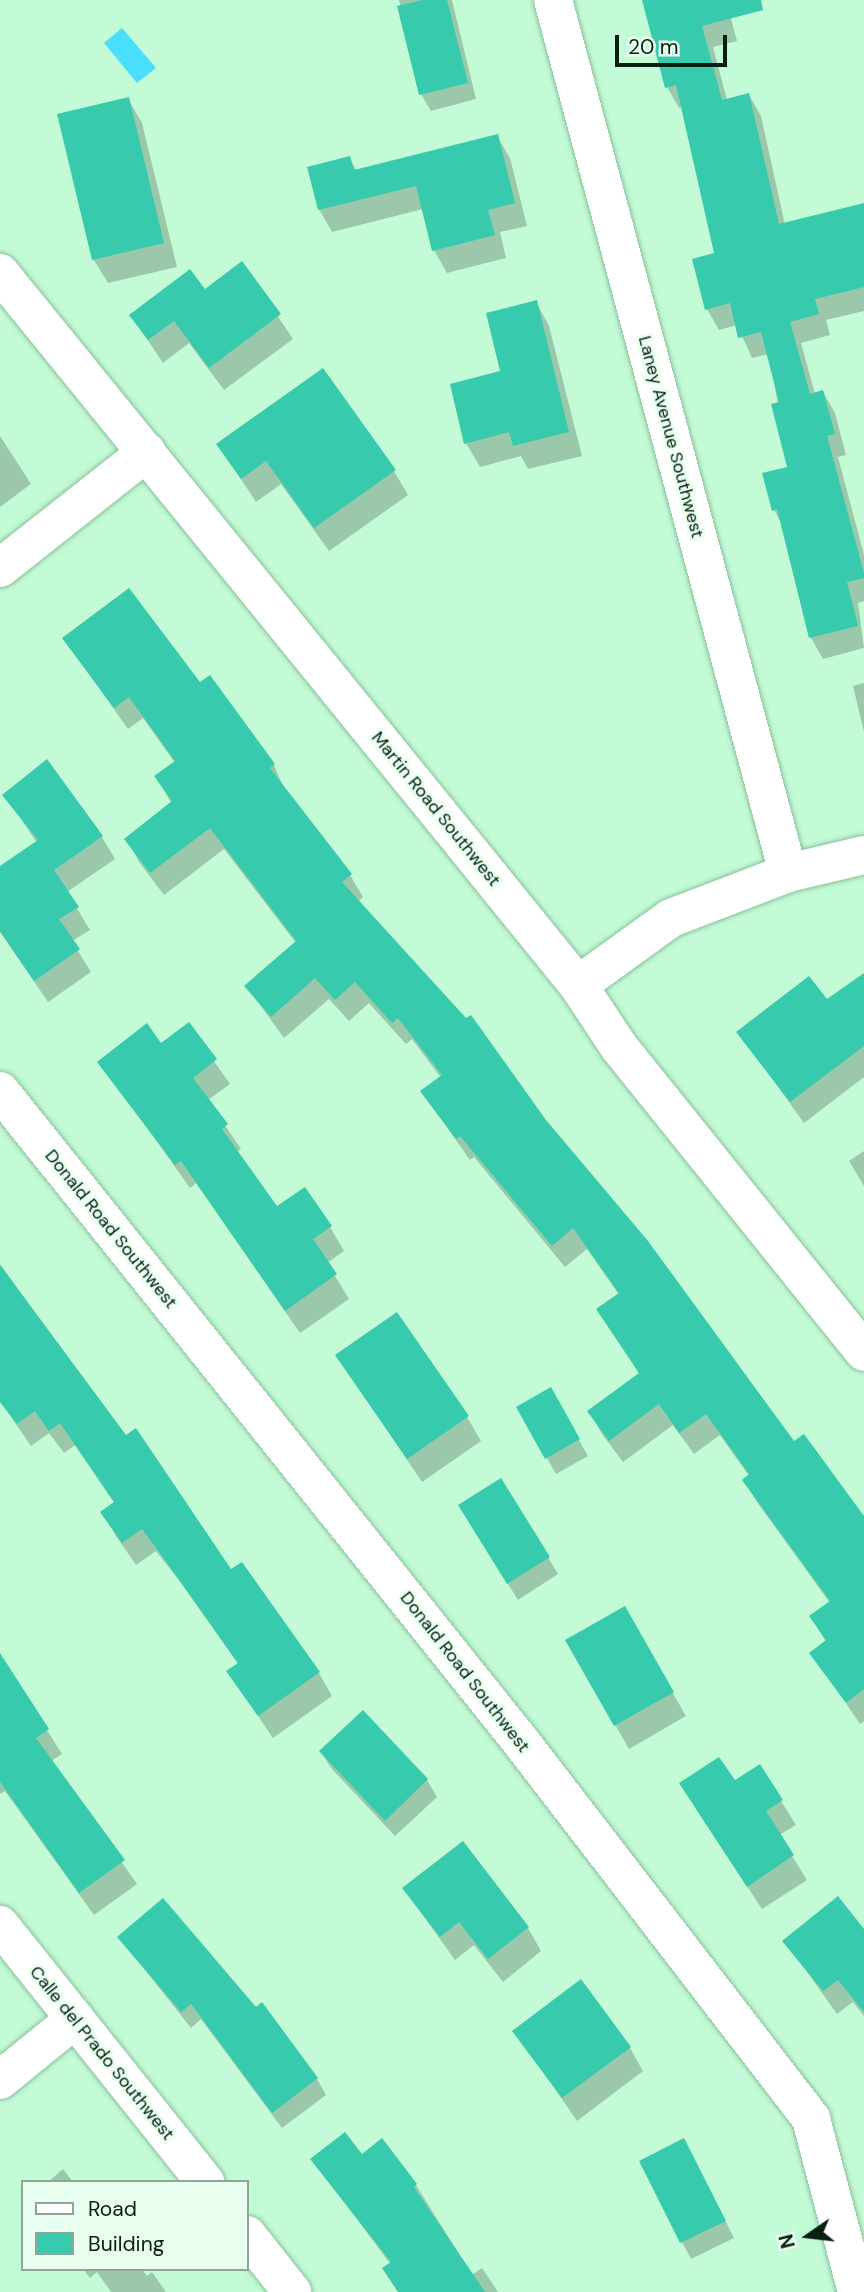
<!DOCTYPE html>
<style>
body{margin:0}
#map{position:relative;width:864px;height:2292px;overflow:hidden;background:#c2fbd5;font-family:"DM Sans",sans-serif}
div>[style]{position:absolute}
.water>*{inset:0;background:#4adefd}
.shadow>*{inset:0;background:#0003}
.building>*{inset:0;background:#37caac}
.roads{filter:drop-shadow(0 0 2px #8ac09c) drop-shadow(0 0 2px #8ac09c)}
.minor>*{height:38px;margin:-19px;padding:0 19px;transform-origin:19px;border-radius:19px;background:#fff}
span{translate:-50% -50%;white-space:nowrap;text-align:center;line-height:1.15;-webkit-text-stroke:6px #e8ffef;paint-order:stroke}
.street-label{font-size:18px;color:#091f12}
.legend{position:absolute;left:21px;top:2180px;width:228px;height:91px;box-sizing:border-box;background:#e8ffef;border:2px solid #8fa597;margin:0;padding:9px 12px;list-style:none;font-size:21px;color:#091f12}
.legend li{display:flex;align-items:center;gap:14px;height:35px}
.legend b{width:35px;border:2px solid #8fa597}
.north{position:absolute;left:773px;top:2201px;width:70px;height:70px;-webkit-text-stroke:5px #e8ffef;paint-order:stroke;rotate:256deg;font-size:19px;font-weight:700;line-height:28px;text-align:center;color:#091f12}
.north::after{content:'';display:block;margin:auto;width:24px;height:32px;background:#091f12;clip-path:polygon(50% 0,100% 100%,50% 72%,0 100%)}
.scale{position:absolute;left:615px;top:35px;width:112px;height:32px;box-sizing:border-box;border:4px solid #091f12;border-top:0;padding-left:9px;font-size:21px;line-height:24px;white-space:nowrap;color:#091f12;-webkit-text-stroke:5px #e8ffef;paint-order:stroke}
</style>
<div id="map">
<div class="water">
<div style="clip-path:polygon(122px 28px,156px 68px,137px 83px,104px 43px)"></div>
</div>
<div class="shadow">
<div style="clip-path:polygon(399px 0,452px 0,476px 99px,431px 111px,421px 94px)"></div>
<div style="clip-path:polygon(644px 0,726px 0,737px 41px,713px 47px,727px 100px,749px 95px,761px 116px,785px 225px,864px 205px,864px 311px,826px 320px,830px 335px,801px 343px,815px 394px,823px 392px,835px 413px,846px 455px,838px 457px,864px 555px,864px 601px,858px 603px,864px 648px,823px 659px,811px 638px,783px 526px,774px 510px,789px 468px,769px 354px,752px 358px,737px 325px,719px 330px,707px 309px,716px 254px,682px 107px,679px 108px,667px 87px)"></div>
<div style="clip-path:polygon(128px 99px,142px 123px,177px 267px,108px 283px,94px 260px,60px 116px)"></div>
<div style="clip-path:polygon(497px 136px,510px 158px,527px 226px,500px 232px,506px 258px,447px 273px,434px 250px,423px 209px,332px 232px,319px 209px,349px 158px,357px 171px)"></div>
<div style="clip-path:polygon(242px 263px,293px 339px,224px 390px,189px 343px,163px 363px,131px 315px,204px 291px)"></div>
<div style="clip-path:polygon(536px 302px,549px 326px,582px 456px,528px 469px,521px 456px,480px 467px,466px 443px)"></div>
<div style="clip-path:polygon(0 436px,31px 484px,0 507px)"></div>
<div style="clip-path:polygon(218px 444px,394px 471px,408px 495px,329px 551px,281px 484px,256px 502px)"></div>
<div style="clip-path:polygon(64px 639px,199px 685px,209px 677px,274px 765px,284px 789px,350px 875px,363px 897px,358px 902px,545px 1121px,794px 1444px,864px 1519px,864px 1721px,860px 1724px,812px 1653px,826px 1642px,811px 1617px,830px 1603px,757px 1502px,744px 1480px,749px 1476px,720px 1435px,694px 1454px,673px 1425px,623px 1462px,602px 1434px,589px 1411px,640px 1375px,598px 1309px,619px 1295px,587px 1249px,565px 1267px,474px 1157px,470px 1160px,422px 1092px,441px 1078px,412px 1039px,406px 1044px,369px 1003px,349px 1021px,329px 999px,284px 1038px,247px 987px,296px 943px,224px 849px,164px 895px,139px 862px,127px 839px,172px 804px,156px 777px,175px 763px,143px 718px,128px 729px)"></div>
<div style="clip-path:polygon(864px 683px,864px 732px,853px 686px)"></div>
<div style="clip-path:polygon(5px 795px,102px 837px,115px 859px,67px 892px,90px 930px,72px 941px,91px 972px,48px 1002px,0 932px,0 868px,37px 843px)"></div>
<div style="clip-path:polygon(864px 975px,864px 1077px,804px 1123px,739px 1033px,827px 1002px)"></div>
<div style="clip-path:polygon(188px 1024px,230px 1084px,208px 1100px,241px 1149px,237px 1152px,277px 1208px,330px 1227px,344px 1251px,327px 1263px,349px 1299px,300px 1333px,196px 1183px,190px 1188px,100px 1062px,161px 1045px)"></div>
<div style="clip-path:polygon(864px 1151px,864px 1186px,849px 1161px)"></div>
<div style="clip-path:polygon(0 1264px,126px 1437px,231px 1572px,319px 1673px,332px 1696px,273px 1738px,228px 1672px,238px 1664px,181px 1583px,156px 1551px,136px 1565px,116px 1536px,103px 1513px,115px 1504px,75px 1445px,64px 1453px,49px 1433px,31px 1446px,0 1401px)"></div>
<div style="clip-path:polygon(337px 1356px,467px 1417px,481px 1441px,422px 1482px)"></div>
<div style="clip-path:polygon(550px 1389px,588px 1456px,556px 1474px,518px 1407px)"></div>
<div style="clip-path:polygon(501px 1480px,558px 1574px,518px 1600px,469px 1522px)"></div>
<div style="clip-path:polygon(624px 1608px,686px 1716px,629px 1749px,567px 1641px)"></div>
<div style="clip-path:polygon(0 1656px,62px 1754px,51px 1761px,137px 1884px,94px 1915px,5px 1791px,0 1794px)"></div>
<div style="clip-path:polygon(363px 1712px,427px 1780px,437px 1797px,395px 1836px,331px 1768px,321px 1752px)"></div>
<div style="clip-path:polygon(759px 1766px,796px 1825px,779px 1835px,807px 1880px,762px 1909px,695px 1807px)"></div>
<div style="clip-path:polygon(404px 1889px,528px 1928px,541px 1951px,503px 1982px,474px 1945px,455px 1960px)"></div>
<div style="clip-path:polygon(864px 1932px,864px 2016px,853px 2002px,837px 2014px,785px 1941px)"></div>
<div style="clip-path:polygon(119px 1937px,317px 2079px,326px 2095px,282px 2128px,201px 2019px,191px 2028px)"></div>
<div style="clip-path:polygon(515px 2031px,630px 2048px,643px 2071px,577px 2121px)"></div>
<div style="clip-path:polygon(362px 2156px,416px 2185px,472px 2275px,482px 2268px,498px 2292px,398px 2292px,384px 2269px,391px 2265px,313px 2160px)"></div>
<div style="clip-path:polygon(693px 2157px,734px 2238px,691px 2259px,682px 2242px)"></div>
<div style="clip-path:polygon(63px 2169px,73px 2182px,48px 2182px)"></div>
<div style="clip-path:polygon(83px 2269px,142px 2269px,147px 2276px,152px 2272px,166px 2292px,111px 2292px,97px 2272px,90px 2278px)"></div>
</div>
<div class="building">
<div style="clip-path:polygon(423px 0,447px 0,468px 83px,419px 95px,397px 6px)"></div>
<div style="clip-path:polygon(642px 0,761px 0,763px 10px,702px 26px,722px 100px,749px 93px,779px 224px,864px 203px,864px 287px,815px 299px,819px 314px,790px 322px,810px 394px,823px 390px,835px 434px,827px 436px,864px 573px,864px 578px,847px 582px,858px 626px,809px 638px,777px 509px,772px 511px,762px 473px,787px 467px,771px 404px,779px 402px,761px 332px,738px 338px,730px 303px,705px 310px,692px 259px,714px 253px,676px 85px,665px 88px)"></div>
<div style="clip-path:polygon(129px 97px,164px 243px,92px 260px,57px 114px)"></div>
<div style="clip-path:polygon(498px 134px,515px 203px,488px 210px,495px 235px,432px 251px,416px 186px,318px 210px,307px 167px,350px 156px,354px 170px)"></div>
<div style="clip-path:polygon(242px 261px,281px 314px,209px 368px,174px 321px,148px 340px,129px 315px,190px 269px,205px 289px)"></div>
<div style="clip-path:polygon(537px 300px,569px 432px,513px 446px,509px 432px,464px 444px,450px 384px,500px 371px,486px 313px)"></div>
<div style="clip-path:polygon(323px 368px,396px 470px,314px 528px,266px 461px,241px 479px,216px 444px)"></div>
<div style="clip-path:polygon(129px 588px,200px 682px,210px 675px,275px 764px,270px 768px,352px 874px,342px 882px,466px 1018px,471px 1015px,546px 1120px,648px 1241px,794px 1441px,804px 1434px,864px 1516px,864px 1689px,846px 1703px,809px 1653px,826px 1640px,809px 1616px,830px 1601px,742px 1480px,749px 1474px,706px 1414px,679px 1433px,659px 1404px,609px 1441px,587px 1411px,639px 1373px,596px 1309px,619px 1293px,573px 1228px,552px 1246px,460px 1136px,456px 1139px,420px 1091px,442px 1075px,398px 1018px,392px 1023px,355px 982px,335px 1000px,315px 978px,271px 1017px,244px 986px,296px 941px,210px 828px,150px 873px,124px 839px,172px 801px,154px 776px,175px 761px,129px 697px,114px 708px,62px 638px)"></div>
<div style="clip-path:polygon(47px 759px,103px 836px,54px 870px,79px 907px,59px 919px,80px 949px,34px 981px,0 931px,0 866px,38px 840px,2px 795px)"></div>
<div style="clip-path:polygon(864px 973px,864px 1046px,790px 1102px,736px 1032px,809px 976px,827px 999px)"></div>
<div style="clip-path:polygon(189px 1022px,217px 1059px,193px 1078px,228px 1124px,222px 1129px,277px 1206px,305px 1187px,332px 1226px,313px 1239px,337px 1274px,285px 1311px,181px 1161px,175px 1165px,97px 1062px,147px 1023px,161px 1043px)"></div>
<div style="clip-path:polygon(0 1265px,126px 1435px,136px 1428px,231px 1569px,242px 1562px,320px 1672px,258px 1716px,226px 1671px,238px 1663px,165px 1560px,142px 1529px,122px 1543px,100px 1512px,114px 1502px,60px 1423px,49px 1431px,35px 1411px,17px 1424px,0 1402px)"></div>
<div style="clip-path:polygon(397px 1312px,469px 1416px,407px 1459px,335px 1355px)"></div>
<div style="clip-path:polygon(551px 1387px,580px 1439px,545px 1459px,516px 1407px)"></div>
<div style="clip-path:polygon(501px 1478px,550px 1557px,507px 1584px,458px 1505px)"></div>
<div style="clip-path:polygon(625px 1606px,674px 1692px,614px 1726px,565px 1640px)"></div>
<div style="clip-path:polygon(0 1653px,49px 1729px,36px 1738px,125px 1860px,79px 1893px,0 1782px)"></div>
<div style="clip-path:polygon(363px 1710px,428px 1779px,385px 1821px,319px 1751px)"></div>
<div style="clip-path:polygon(719px 1757px,735px 1780px,760px 1764px,783px 1800px,766px 1811px,794px 1855px,747px 1887px,679px 1783px)"></div>
<div style="clip-path:polygon(463px 1841px,529px 1927px,488px 1959px,459px 1922px,440px 1937px,402px 1888px)"></div>
<div style="clip-path:polygon(838px 1896px,864px 1929px,864px 2012px,838px 1980px,823px 1991px,782px 1941px)"></div>
<div style="clip-path:polygon(163px 1898px,256px 2007px,262px 2002px,318px 2078px,272px 2113px,191px 2004px,181px 2012px,117px 1937px)"></div>
<div style="clip-path:polygon(581px 1979px,631px 2047px,562px 2098px,512px 2031px)"></div>
<div style="clip-path:polygon(345px 2132px,362px 2154px,382px 2138px,417px 2184px,414px 2187px,485px 2292px,398px 2292px,382px 2268px,391px 2262px,310px 2159px)"></div>
<div style="clip-path:polygon(684px 2138px,726px 2221px,680px 2243px,639px 2161px)"></div>
</div>
<div class="roads">
<div class="minor">
<div style="left:553px;top:0;width:904px;rotate:74.93deg"></div>
<div style="left:0;top:273px;width:917px;rotate:50.93deg"></div>
<div style="left:578px;top:985px;width:74px;rotate:56.5deg"></div>
<div style="left:619px;top:1047px;width:391px;rotate:51.2deg"></div>
<div style="left:0;top:568px;width:187px;rotate:-38.3deg"></div>
<div style="left:578px;top:985px;width:115px;rotate:-35.8deg"></div>
<div style="left:671px;top:918px;width:125px;rotate:-21deg"></div>
<div style="left:788px;top:873px;width:78px;rotate:-13.3deg"></div>
<div style="left:0;top:1091px;width:829px;rotate:51.32deg"></div>
<div style="left:518px;top:1738px;width:481px;rotate:52.4deg"></div>
<div style="left:811px;top:2119px;width:179px;rotate:75.1deg"></div>
<div style="left:0;top:1925px;width:329px;rotate:51.4deg"></div>
<div style="left:0;top:2080px;width:97px;rotate:-39.1deg"></div>
<div style="left:247px;top:2235px;width:73px;rotate:51.7deg"></div>
</div>
</div>
<div class="street-label">
<span style="left:671px;top:437px;rotate:75deg">Laney Avenue Southwest</span>
<span style="left:436px;top:809px;rotate:51deg">Martin Road Southwest</span>
<span style="left:111px;top:1229px;rotate:51deg">Donald Road Southwest</span>
<span style="left:465px;top:1672px;rotate:52deg">Donald Road Southwest</span>
<span style="left:102px;top:2053px;rotate:51deg">Calle del Prado Southwest</span>
</div>
<ul class="legend">
<li><b style="height:9px;background:#fff"></b>Road</li>
<li><b style="height:19px;background:#37caac"></b>Building</li>
</ul>
<div class="north">N</div>
<div class="scale">20 m</div>
</div>
